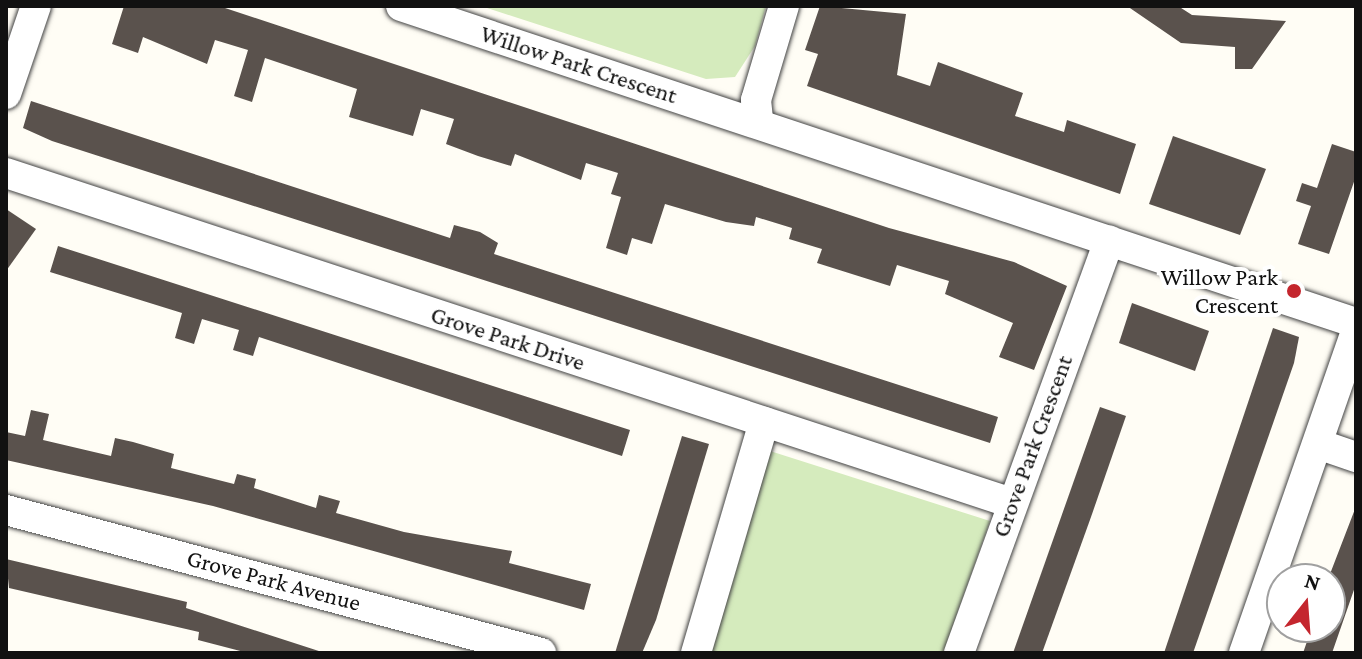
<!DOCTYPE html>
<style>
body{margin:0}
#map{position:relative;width:1362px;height:659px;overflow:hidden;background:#fffdf5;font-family:"Crimson Pro",serif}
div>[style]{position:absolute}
.green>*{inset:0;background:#d5ebbd}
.building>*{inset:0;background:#5a524d}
.roads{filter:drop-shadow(0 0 2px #444) drop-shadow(0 0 2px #444)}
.minor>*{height:30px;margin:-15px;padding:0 15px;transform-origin:15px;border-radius:15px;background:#fff}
.dots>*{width:22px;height:22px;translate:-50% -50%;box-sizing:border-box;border:4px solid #fff;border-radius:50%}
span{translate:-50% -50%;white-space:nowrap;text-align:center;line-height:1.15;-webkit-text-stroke:8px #fff;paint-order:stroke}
.street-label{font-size:24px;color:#111}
.poi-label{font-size:24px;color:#111}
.right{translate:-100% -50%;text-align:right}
.frame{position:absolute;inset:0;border:8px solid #111;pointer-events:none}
.north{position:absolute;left:1266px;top:563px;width:80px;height:80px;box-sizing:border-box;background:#fff;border:2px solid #a0a0a0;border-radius:50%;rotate:17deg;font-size:22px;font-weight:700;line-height:32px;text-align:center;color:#111}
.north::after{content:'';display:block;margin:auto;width:28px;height:36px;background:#c4262e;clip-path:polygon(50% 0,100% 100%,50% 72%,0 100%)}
</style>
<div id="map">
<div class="green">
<div style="clip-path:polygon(481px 6px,766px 6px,755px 46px,735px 77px,706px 79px)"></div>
<div style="clip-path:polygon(770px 451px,990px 521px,943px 653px,705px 653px)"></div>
</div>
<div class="building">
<div style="clip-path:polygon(124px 6px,219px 6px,889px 228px,1014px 262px,1067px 286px,1034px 370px,999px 357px,1013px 323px,945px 294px,949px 281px,897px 265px,890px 286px,817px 263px,822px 249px,789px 239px,792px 228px,756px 217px,754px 226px,726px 222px,665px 204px,652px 244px,632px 238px,627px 255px,606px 248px,621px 197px,611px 194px,618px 173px,586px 163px,581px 180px,515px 154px,511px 166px,478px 156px,446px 144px,454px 119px,421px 109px,413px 136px,349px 117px,357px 89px,265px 58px,252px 102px,234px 96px,248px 50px,215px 40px,207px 64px,143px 37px,138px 53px,112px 44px)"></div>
<div style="clip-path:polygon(820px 6px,906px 14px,897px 75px,930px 86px,938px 62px,1023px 93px,1015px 116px,1064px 132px,1067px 120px,1136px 144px,1120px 194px,807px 86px,818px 54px,805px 50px)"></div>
<div style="clip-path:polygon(1127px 6px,1178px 6px,1192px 15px,1286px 21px,1252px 69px,1235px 69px,1235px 47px,1181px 43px)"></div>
<div style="clip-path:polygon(31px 101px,450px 238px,454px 225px,480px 232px,498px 243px,494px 254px,998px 417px,990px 443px,52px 141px,23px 128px)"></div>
<div style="clip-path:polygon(1173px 136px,1266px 169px,1240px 235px,1149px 204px)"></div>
<div style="clip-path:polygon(1332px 144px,1356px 152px,1356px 176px,1329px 254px,1298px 244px,1311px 206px,1296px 201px,1302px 183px,1317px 188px)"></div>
<div style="clip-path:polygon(6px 209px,36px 229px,6px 271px)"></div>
<div style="clip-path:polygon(58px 246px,630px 430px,622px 456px,259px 337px,253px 356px,233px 350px,239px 330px,202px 319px,194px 344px,175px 338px,182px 313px,50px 272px)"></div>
<div style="clip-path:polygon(1132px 303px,1209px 331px,1195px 371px,1119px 343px)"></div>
<div style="clip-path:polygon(1273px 328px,1299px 337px,1294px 363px,1193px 653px,1164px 653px)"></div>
<div style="clip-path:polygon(1100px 407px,1126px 416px,1091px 517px,1042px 653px,1013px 653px)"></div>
<div style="clip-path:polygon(31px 410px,49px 414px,43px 440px,111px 456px,115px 438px,133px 442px,174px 454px,171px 468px,234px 484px,237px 474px,256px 479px,254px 488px,316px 508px,319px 495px,340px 501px,336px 513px,404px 532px,512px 551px,509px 563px,591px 584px,584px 610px,213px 506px,6px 460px,6px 432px,25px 436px)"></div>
<div style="clip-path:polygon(682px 436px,709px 444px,656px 620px,642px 653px,615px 653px)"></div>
<div style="clip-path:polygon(1355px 509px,1356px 584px,1332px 653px,1303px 653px,1312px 627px,1330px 627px,1330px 574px)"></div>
<div style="clip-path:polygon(6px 559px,187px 602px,186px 608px,325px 653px,248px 653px,198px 640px,199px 632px,9px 588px)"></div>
</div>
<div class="roads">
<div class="minor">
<div style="left:401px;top:6px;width:1006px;rotate:18.36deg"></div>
<div style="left:6px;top:94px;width:93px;rotate:-71.2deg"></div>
<div style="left:758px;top:119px;width:19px;rotate:-96deg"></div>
<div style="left:756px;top:100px;width:98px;rotate:-73.4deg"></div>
<div style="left:6px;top:173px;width:1056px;rotate:18.16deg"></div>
<div style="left:1318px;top:444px;width:40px;rotate:18.9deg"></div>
<div style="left:6px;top:510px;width:554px;rotate:14.96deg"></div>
<div style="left:696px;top:653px;width:241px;rotate:-73.6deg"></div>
<div style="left:959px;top:653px;width:439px;rotate:-70deg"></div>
<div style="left:1244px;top:653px;width:340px;rotate:-70.8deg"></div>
</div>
</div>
<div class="dots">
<div style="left:1294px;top:291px;background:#c4262e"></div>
</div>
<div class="street-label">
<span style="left:579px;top:64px;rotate:18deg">Willow Park Crescent</span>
<span style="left:508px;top:338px;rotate:18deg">Grove Park Drive</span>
<span style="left:1032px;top:446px;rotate:-70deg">Grove Park Crescent</span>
<span style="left:274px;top:580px;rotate:15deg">Grove Park Avenue</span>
</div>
<div class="poi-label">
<span class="right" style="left:1278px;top:291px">Willow Park<br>Crescent</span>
</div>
<div class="frame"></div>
<div class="north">N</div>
</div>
